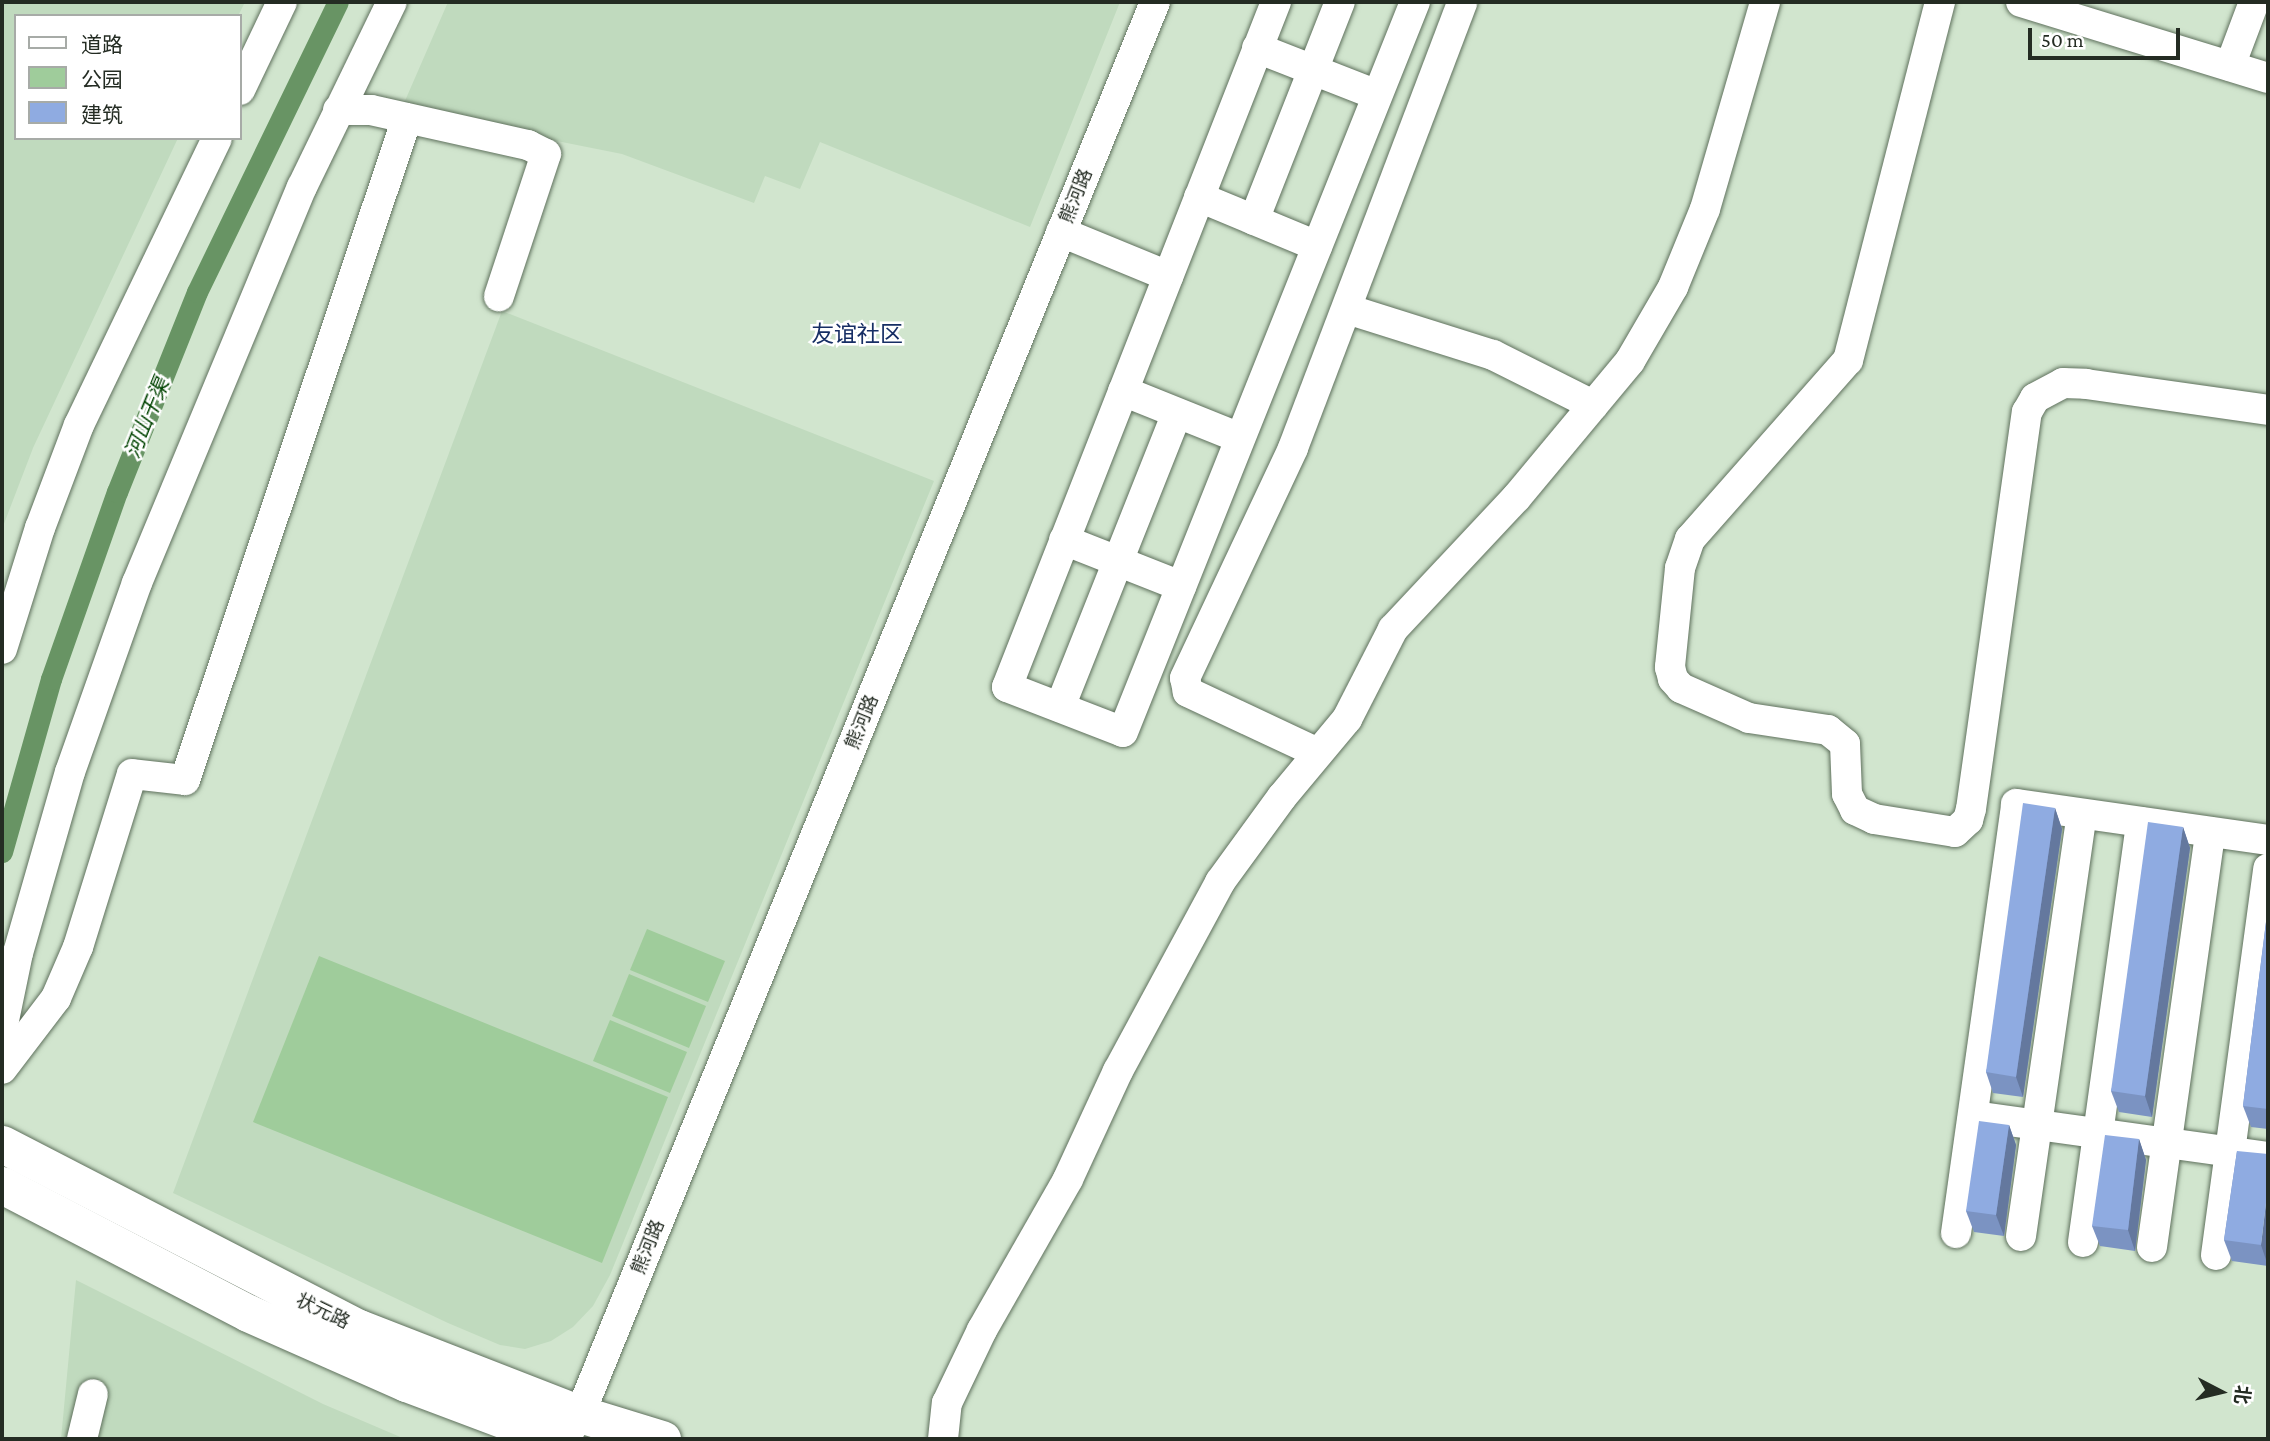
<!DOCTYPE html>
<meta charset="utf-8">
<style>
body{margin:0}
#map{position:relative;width:2270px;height:1441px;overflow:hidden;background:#d1e5ce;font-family:"Crimson Pro","Noto Sans SC",serif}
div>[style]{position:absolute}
.built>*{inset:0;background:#c0dabe}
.green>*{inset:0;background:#9fcc9b}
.canal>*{height:21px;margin:-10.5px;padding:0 10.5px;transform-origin:10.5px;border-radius:10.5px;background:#689464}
.roads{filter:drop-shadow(0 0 2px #5f715d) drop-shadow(0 0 2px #5f715d)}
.minor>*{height:30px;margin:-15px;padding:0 15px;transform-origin:15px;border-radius:15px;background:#fff}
.major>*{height:37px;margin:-18.5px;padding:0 18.5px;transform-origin:18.5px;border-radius:18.5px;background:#fff}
.wall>*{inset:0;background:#7b93c2}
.shaded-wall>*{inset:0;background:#64789e}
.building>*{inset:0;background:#8fabe1}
span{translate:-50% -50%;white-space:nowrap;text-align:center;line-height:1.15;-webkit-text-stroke:5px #fff;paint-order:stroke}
.street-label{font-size:19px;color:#242c23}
.water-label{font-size:21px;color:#004300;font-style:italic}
.quarter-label{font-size:23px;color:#162e64}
.frame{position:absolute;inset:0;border:4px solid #242c23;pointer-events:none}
.legend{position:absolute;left:14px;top:14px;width:228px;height:126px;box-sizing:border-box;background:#fff;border:2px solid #a7aba7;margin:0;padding:9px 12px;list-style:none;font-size:21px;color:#242c23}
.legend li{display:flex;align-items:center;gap:14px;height:35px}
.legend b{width:35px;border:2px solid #a7aba7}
.north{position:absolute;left:2186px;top:1357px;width:70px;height:70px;-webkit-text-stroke:5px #fff;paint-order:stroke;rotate:97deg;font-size:19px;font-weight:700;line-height:28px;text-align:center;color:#242c23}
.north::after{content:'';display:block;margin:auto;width:24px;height:32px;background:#242c23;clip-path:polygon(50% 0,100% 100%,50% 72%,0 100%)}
.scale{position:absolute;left:2028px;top:28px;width:152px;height:32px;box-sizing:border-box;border:4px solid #242c23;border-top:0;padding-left:9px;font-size:21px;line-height:24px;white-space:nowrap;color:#242c23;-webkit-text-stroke:5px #fff;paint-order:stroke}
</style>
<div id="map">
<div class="built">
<div style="clip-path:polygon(2px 2px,245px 2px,238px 16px,16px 16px,16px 138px,178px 138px,33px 448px,2px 529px)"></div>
<div style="clip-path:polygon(448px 2px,1120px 2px,1030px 227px,820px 142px,800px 189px,765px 176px,754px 203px,622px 154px,401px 110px)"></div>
<div style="clip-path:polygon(502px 311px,934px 481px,610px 1275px,593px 1306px,573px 1327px,551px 1341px,525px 1349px,500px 1345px,448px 1323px,173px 1193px)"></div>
<div style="clip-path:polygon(76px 1280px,323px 1404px,405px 1439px,61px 1439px)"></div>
</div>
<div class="green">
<div style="clip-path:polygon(647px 929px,725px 961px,708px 1002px,630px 970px)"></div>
<div style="clip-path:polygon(319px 956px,668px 1097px,602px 1263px,253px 1122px)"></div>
<div style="clip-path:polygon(629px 974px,706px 1006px,689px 1048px,612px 1016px)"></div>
<div style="clip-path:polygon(610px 1020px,687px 1052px,670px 1093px,593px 1061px)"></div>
</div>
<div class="canal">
<div style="left:2px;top:852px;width:180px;rotate:-74.2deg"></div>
<div style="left:51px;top:679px;width:198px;rotate:-70.6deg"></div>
<div style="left:117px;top:492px;width:215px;rotate:-68.2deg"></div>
<div style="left:197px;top:292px;width:322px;rotate:-64.1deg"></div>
</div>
<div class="roads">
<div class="minor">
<div style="left:1276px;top:2px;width:736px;rotate:111.44deg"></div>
<div style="left:1007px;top:687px;width:124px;rotate:21.2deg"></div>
<div style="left:1123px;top:732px;width:786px;rotate:-68.2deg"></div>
<div style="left:1940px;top:2px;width:370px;rotate:104.4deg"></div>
<div style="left:1848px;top:360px;width:239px;rotate:131.4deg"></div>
<div style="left:1690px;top:539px;width:31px;rotate:109deg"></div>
<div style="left:1680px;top:568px;width:100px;rotate:95.8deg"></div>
<div style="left:1670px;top:667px;width:12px;rotate:76deg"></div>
<div style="left:1673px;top:679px;width:12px;rotate:48deg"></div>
<div style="left:1681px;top:688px;width:74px;rotate:23.8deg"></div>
<div style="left:1749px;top:718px;width:80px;rotate:8.6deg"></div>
<div style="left:1828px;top:730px;width:22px;rotate:39deg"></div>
<div style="left:1845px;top:744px;width:50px;rotate:87.7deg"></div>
<div style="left:1847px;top:794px;width:18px;rotate:63deg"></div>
<div style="left:1855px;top:810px;width:21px;rotate:25deg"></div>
<div style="left:1874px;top:819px;width:82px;rotate:9.1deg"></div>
<div style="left:1955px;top:832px;width:18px;rotate:-43deg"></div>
<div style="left:1968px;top:820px;width:11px;rotate:-75deg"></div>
<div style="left:1971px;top:809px;width:401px;rotate:-82deg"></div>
<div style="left:2027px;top:412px;width:16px;rotate:-60deg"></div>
<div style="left:2035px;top:398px;width:32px;rotate:-28deg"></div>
<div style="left:2063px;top:383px;width:23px;rotate:2deg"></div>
<div style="left:2086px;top:384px;width:184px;rotate:8.1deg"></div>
<div style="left:2021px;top:2px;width:258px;rotate:17.1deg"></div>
<div style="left:1257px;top:48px;width:129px;rotate:21.4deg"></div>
<div style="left:2230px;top:66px;width:68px;rotate:-69.4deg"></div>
<div style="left:240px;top:90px;width:98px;rotate:-64.5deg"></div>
<div style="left:338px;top:110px;width:33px"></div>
<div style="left:371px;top:110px;width:161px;rotate:12.6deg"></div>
<div style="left:528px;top:145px;width:20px;rotate:27deg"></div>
<div style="left:546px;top:154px;width:150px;rotate:108.3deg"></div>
<div style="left:1199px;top:197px;width:128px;rotate:22.6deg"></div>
<div style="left:1254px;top:220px;width:234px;rotate:-68.5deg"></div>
<div style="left:1061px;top:232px;width:116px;rotate:22.4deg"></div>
<div style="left:1347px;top:309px;width:153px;rotate:17.5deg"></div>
<div style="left:1493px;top:355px;width:112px;rotate:26.6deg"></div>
<div style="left:1123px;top:391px;width:126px;rotate:21.9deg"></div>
<div style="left:1064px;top:540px;width:126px;rotate:21.5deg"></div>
<div style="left:2px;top:649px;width:127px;rotate:-72.6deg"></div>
<div style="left:40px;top:528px;width:110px;rotate:-69.3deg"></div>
<div style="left:79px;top:425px;width:318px;rotate:-64.3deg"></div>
<div style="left:1060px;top:707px;width:316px;rotate:-68.3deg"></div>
<div style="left:1318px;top:753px;width:144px;rotate:-154.9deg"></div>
<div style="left:1188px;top:692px;width:14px;rotate:-102deg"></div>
<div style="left:1185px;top:678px;width:254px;rotate:-64.8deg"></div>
<div style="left:1293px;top:448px;width:477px;rotate:-69.2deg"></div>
<div style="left:2px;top:1030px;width:79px;rotate:-78.3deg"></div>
<div style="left:18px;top:953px;width:188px;rotate:-74deg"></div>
<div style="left:70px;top:772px;width:201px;rotate:-70.5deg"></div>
<div style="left:137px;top:583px;width:429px;rotate:-67.4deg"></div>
<div style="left:302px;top:187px;width:206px;rotate:-64.1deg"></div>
<div style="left:2px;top:1069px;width:89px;rotate:-52.7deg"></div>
<div style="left:56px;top:998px;width:56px;rotate:-66.7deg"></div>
<div style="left:78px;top:947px;width:181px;rotate:-72.7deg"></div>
<div style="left:132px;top:774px;width:53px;rotate:6.5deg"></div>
<div style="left:185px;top:780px;width:698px;rotate:-71.46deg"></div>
<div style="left:1973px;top:1116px;width:298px;rotate:7.9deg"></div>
<div style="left:1956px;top:1233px;width:433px;rotate:-82deg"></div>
<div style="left:2016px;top:804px;width:255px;rotate:8.1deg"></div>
<div style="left:2021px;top:1236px;width:426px;rotate:-81.8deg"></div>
<div style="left:2083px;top:1242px;width:424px;rotate:-82.1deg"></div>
<div style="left:2152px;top:1247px;width:419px;rotate:-82deg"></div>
<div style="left:2216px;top:1255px;width:390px;rotate:-82.3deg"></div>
<div style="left:568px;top:1433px;width:22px;rotate:-58deg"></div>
<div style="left:580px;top:1414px;width:1525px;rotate:-67.84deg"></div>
<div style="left:82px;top:1439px;width:46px;rotate:-76.3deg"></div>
<div style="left:943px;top:1439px;width:36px;rotate:-84deg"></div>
<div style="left:947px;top:1403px;width:81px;rotate:-64.4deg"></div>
<div style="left:982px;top:1330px;width:174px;rotate:-60.3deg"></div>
<div style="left:1068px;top:1179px;width:119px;rotate:-65.2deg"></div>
<div style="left:1118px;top:1071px;width:215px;rotate:-61.6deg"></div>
<div style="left:1220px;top:882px;width:105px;rotate:-53.9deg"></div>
<div style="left:1282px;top:797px;width:102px;rotate:-50.2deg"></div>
<div style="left:1347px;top:719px;width:101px;rotate:-62.9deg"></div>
<div style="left:1393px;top:629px;width:180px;rotate:-46.8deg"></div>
<div style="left:1516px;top:498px;width:178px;rotate:-50.2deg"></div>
<div style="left:1630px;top:361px;width:86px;rotate:-59.8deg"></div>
<div style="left:1673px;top:287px;width:84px;rotate:-67.7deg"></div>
<div style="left:1705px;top:209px;width:216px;rotate:-73.8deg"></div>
</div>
<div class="major">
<div style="left:2px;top:1144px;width:402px;rotate:27.3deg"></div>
<div style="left:359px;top:1328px;width:237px;rotate:21.3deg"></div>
<div style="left:580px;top:1414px;width:86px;rotate:17deg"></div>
<div style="left:2px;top:1185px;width:277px;rotate:27.5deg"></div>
<div style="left:248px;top:1313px;width:173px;rotate:23.9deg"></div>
<div style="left:406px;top:1383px;width:159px;rotate:20.6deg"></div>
</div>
</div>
<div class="wall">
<div style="clip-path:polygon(2055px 808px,2062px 829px,2023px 1097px,1993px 1093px,1986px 1072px)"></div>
<div style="clip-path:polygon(2183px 827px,2190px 848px,2152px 1117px,2119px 1112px,2111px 1091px)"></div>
<div style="clip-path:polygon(2268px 906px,2268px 1129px,2251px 1127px,2243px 1106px)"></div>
<div style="clip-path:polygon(2009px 1125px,2016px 1145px,2004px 1236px,1974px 1232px,1966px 1211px)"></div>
<div style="clip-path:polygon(2139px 1139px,2146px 1160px,2135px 1251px,2100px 1246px,2092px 1226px)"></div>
<div style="clip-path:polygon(2237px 1151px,2268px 1266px,2232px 1261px,2224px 1240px)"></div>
</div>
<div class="shaded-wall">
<div style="clip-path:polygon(2055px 808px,2062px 829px,2023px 1097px,2016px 1077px)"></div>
<div style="clip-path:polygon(2183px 827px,2190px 848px,2152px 1117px,2145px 1096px)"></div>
<div style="clip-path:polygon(2009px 1125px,2016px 1145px,2004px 1236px,1996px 1215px)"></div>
<div style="clip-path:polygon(2139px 1139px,2146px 1160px,2135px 1251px,2128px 1230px)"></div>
<div style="clip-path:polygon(2268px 1186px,2268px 1266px,2261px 1245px)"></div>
</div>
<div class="building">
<div style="clip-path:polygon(2023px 803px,2055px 808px,2016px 1077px,1986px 1072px)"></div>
<div style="clip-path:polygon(2148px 822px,2183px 827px,2145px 1096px,2111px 1091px)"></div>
<div style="clip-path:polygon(2268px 906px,2268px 1109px,2243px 1106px)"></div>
<div style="clip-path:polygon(1979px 1121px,2009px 1125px,1996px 1215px,1966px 1211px)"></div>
<div style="clip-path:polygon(2105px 1135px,2139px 1139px,2128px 1230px,2092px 1226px)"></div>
<div style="clip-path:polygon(2237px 1151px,2268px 1154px,2268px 1186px,2261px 1245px,2224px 1240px)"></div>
</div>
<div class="street-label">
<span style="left:1076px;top:196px;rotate:-68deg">熊河路</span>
<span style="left:862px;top:722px;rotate:-68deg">熊河路</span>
<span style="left:648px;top:1247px;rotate:-68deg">熊河路</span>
<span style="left:323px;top:1311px;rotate:26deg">状元路</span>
</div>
<div class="water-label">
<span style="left:147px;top:418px;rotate:-68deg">河山干渠</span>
</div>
<div class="quarter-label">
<span style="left:857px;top:334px">友谊社区</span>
</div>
<div class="frame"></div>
<ul class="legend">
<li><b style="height:9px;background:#fff"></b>道路</li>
<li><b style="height:19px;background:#9fcc9b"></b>公园</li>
<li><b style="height:19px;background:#8fabe1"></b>建筑</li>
</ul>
<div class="north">北</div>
<div class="scale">50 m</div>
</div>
